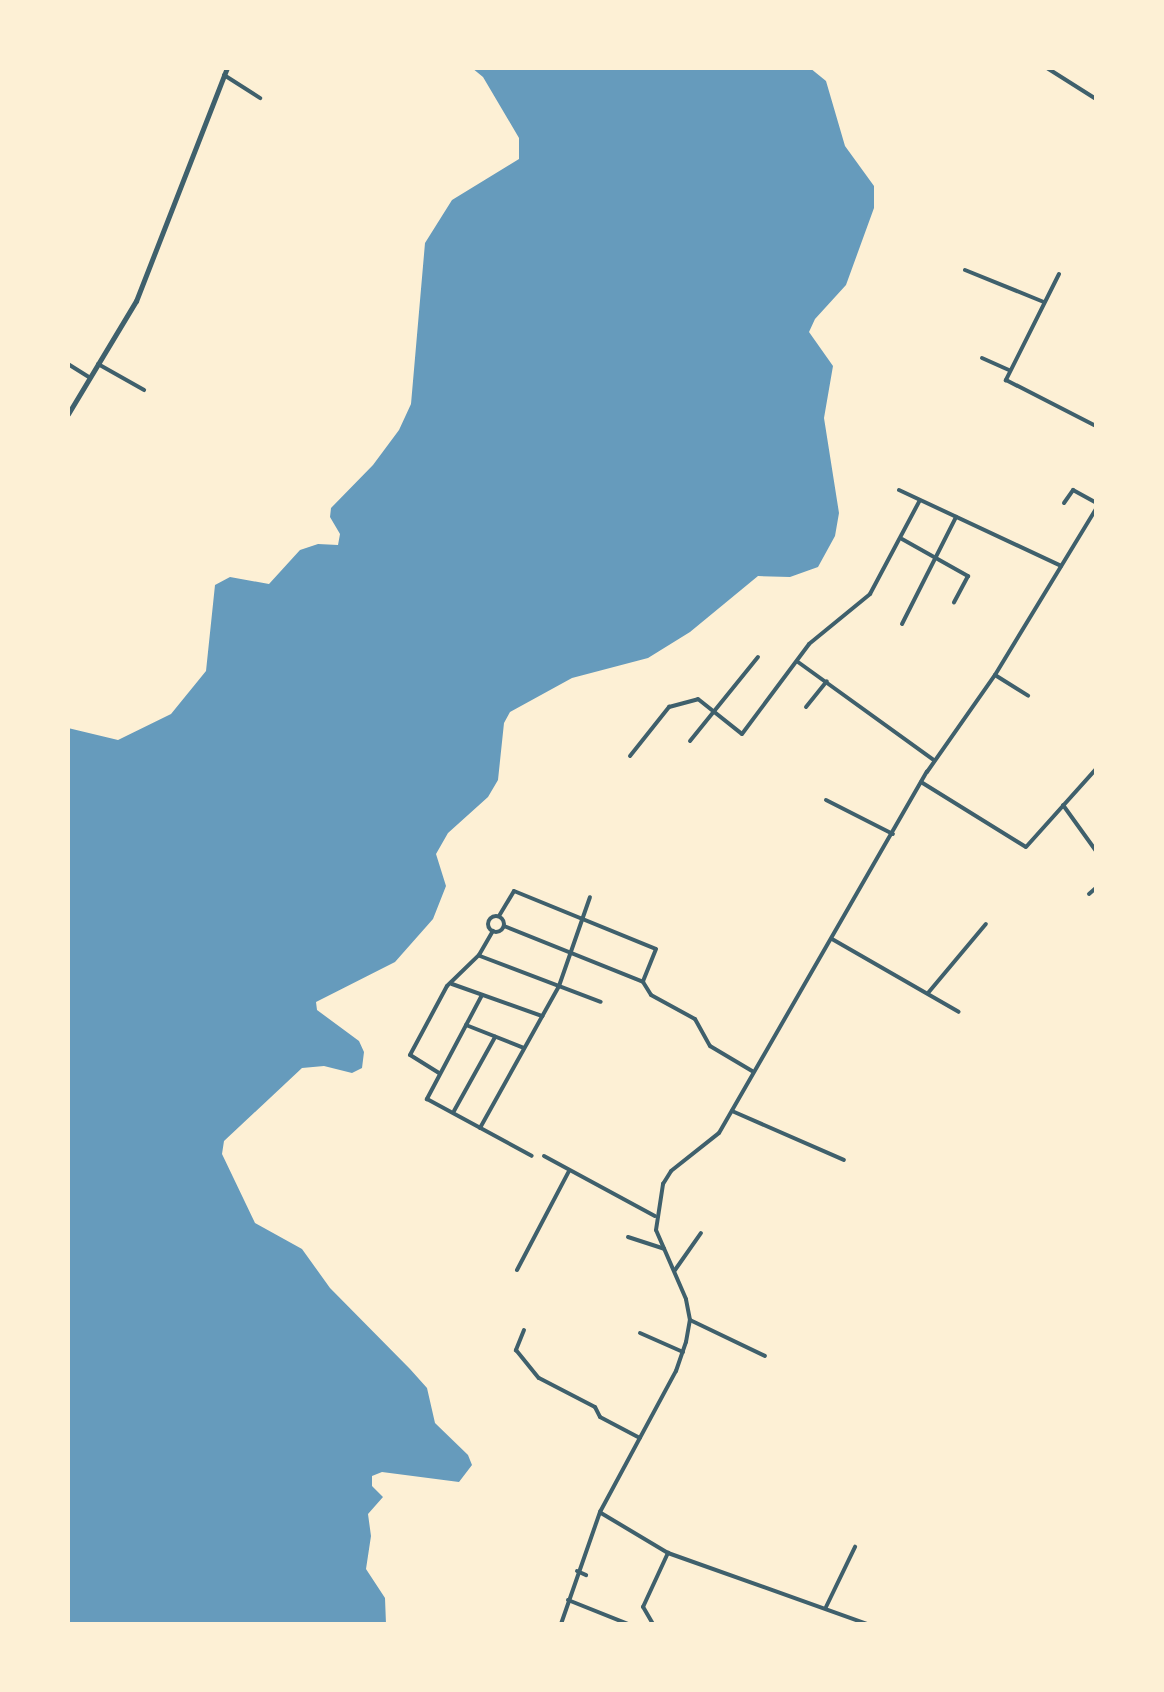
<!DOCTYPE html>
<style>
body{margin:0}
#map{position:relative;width:1164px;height:1692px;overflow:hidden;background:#fdf0d5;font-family:"Open Sans",sans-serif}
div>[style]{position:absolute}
.water>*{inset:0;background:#669bbc}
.minor>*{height:4px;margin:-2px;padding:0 2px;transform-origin:2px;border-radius:2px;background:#3f606c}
.minor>.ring{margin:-2px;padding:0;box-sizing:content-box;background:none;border:4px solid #3f606c;border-radius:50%}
.tertiary>*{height:5px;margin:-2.5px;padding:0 2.5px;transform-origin:2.5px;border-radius:2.5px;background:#3f606c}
span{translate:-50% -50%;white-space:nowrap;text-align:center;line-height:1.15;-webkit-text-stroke:8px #fdf0d5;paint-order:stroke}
.frame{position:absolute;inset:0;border:70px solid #fdf0d5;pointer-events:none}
</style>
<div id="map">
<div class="water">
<div style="clip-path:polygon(472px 68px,810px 68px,826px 81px,845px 146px,874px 186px,874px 208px,846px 285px,815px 319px,809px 332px,833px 366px,824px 418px,839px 513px,835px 536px,818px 567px,790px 577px,758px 576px,690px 632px,648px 658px,572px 678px,510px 712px,504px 723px,498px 780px,488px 797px,448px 833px,436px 854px,446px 886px,433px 919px,395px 962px,316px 1002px,317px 1010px,359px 1041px,364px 1052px,362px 1068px,352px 1073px,324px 1066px,302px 1068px,224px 1141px,222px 1154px,255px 1223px,302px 1249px,330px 1288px,410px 1369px,427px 1388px,435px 1423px,468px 1455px,472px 1465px,459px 1482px,382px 1472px,372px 1476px,372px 1486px,383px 1497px,368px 1514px,371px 1536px,366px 1569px,385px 1598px,386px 1624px,68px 1624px,68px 728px,118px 740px,171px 714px,206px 671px,215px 585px,230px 577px,269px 584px,300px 550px,318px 544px,338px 545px,340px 534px,330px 517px,331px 508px,373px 465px,399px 430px,411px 404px,425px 243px,452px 200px,519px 159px,519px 138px,483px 77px)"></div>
</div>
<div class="minor">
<div style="left:1047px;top:68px;width:58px;rotate:32.3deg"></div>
<div style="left:224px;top:75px;width:43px;rotate:32.6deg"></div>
<div style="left:965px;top:270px;width:85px;rotate:22.1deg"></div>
<div style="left:1059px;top:274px;width:119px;rotate:116.6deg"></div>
<div style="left:1006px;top:380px;width:101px;rotate:27.1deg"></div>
<div style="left:982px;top:358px;width:30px;rotate:24deg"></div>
<div style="left:68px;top:364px;width:25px;rotate:32deg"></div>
<div style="left:98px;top:364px;width:53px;rotate:29.5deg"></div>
<div style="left:899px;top:490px;width:179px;rotate:25.1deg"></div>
<div style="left:1064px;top:503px;width:16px;rotate:-55deg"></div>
<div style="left:1073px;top:490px;width:26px;rotate:29deg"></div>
<div style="left:902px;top:539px;width:76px;rotate:29.3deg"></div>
<div style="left:968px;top:576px;width:30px;rotate:118deg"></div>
<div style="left:902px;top:624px;width:120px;rotate:-63.2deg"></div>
<div style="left:798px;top:662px;width:168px;rotate:35.8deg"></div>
<div style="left:995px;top:675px;width:39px;rotate:32deg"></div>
<div style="left:806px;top:707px;width:33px;rotate:-51deg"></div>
<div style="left:690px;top:741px;width:108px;rotate:-51deg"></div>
<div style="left:630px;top:756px;width:63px;rotate:-51.5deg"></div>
<div style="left:669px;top:707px;width:30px;rotate:-15deg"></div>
<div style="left:698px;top:699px;width:56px;rotate:38.5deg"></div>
<div style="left:742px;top:734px;width:112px;rotate:-53.3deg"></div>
<div style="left:809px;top:644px;width:79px;rotate:-39.3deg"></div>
<div style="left:870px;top:594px;width:106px;rotate:-62deg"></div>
<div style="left:921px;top:782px;width:123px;rotate:31.8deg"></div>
<div style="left:1026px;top:847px;width:105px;rotate:-48.1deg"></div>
<div style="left:826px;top:800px;width:75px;rotate:26.9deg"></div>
<div style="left:1063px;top:805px;width:57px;rotate:54.3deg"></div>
<div style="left:1089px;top:894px;width:9px;rotate:-41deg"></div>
<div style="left:499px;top:916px;width:29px;rotate:-59deg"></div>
<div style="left:514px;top:891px;width:153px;rotate:22.2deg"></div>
<div style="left:656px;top:949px;width:35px;rotate:112deg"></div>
<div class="ring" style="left:488px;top:916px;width:12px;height:12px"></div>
<div style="left:504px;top:926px;width:150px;rotate:21.9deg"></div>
<div style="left:643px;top:982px;width:15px;rotate:58deg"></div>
<div style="left:651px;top:995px;width:50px;rotate:28.6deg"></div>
<div style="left:695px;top:1019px;width:31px;rotate:61deg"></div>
<div style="left:710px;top:1046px;width:49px;rotate:30.8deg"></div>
<div style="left:832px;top:939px;width:146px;rotate:29.9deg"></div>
<div style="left:480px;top:956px;width:129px;rotate:20.8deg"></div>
<div style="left:452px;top:984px;width:96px;rotate:19.6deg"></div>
<div style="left:928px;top:993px;width:90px;rotate:-50deg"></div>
<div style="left:482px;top:995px;width:118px;rotate:117.9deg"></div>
<div style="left:427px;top:1099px;width:119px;rotate:28.5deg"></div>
<div style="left:466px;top:1025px;width:62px;rotate:21.6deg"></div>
<div style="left:439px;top:1073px;width:34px;rotate:-148deg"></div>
<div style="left:410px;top:1055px;width:78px;rotate:-61.8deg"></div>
<div style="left:447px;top:986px;width:45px;rotate:-44.1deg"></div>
<div style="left:479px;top:955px;width:28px;rotate:-60deg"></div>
<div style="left:454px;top:1111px;width:85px;rotate:-61deg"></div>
<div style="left:732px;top:1111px;width:122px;rotate:23.6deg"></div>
<div style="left:480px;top:1128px;width:162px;rotate:-60.9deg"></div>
<div style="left:559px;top:986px;width:94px;rotate:-70.8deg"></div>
<div style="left:544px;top:1156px;width:126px;rotate:28.4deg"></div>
<div style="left:628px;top:1237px;width:38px;rotate:18deg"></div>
<div style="left:517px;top:1270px;width:112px;rotate:-62.3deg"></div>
<div style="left:675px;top:1270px;width:45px;rotate:-54.9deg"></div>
<div style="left:690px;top:1320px;width:83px;rotate:25.6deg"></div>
<div style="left:524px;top:1330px;width:22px;rotate:112deg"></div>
<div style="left:516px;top:1350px;width:36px;rotate:51deg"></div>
<div style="left:539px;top:1378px;width:63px;rotate:27.4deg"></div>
<div style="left:595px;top:1407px;width:11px;rotate:63deg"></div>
<div style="left:600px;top:1417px;width:45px;rotate:27.7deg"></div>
<div style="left:640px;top:1333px;width:47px;rotate:23.8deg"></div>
<div style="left:601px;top:1513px;width:78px;rotate:30.8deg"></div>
<div style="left:668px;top:1553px;width:211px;rotate:19.6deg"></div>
<div style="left:577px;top:1571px;width:10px;rotate:24deg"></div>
<div style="left:568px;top:1600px;width:65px;rotate:21.8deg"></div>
<div style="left:826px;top:1607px;width:67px;rotate:-64.2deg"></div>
<div style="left:561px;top:1624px;width:119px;rotate:-70.8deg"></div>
<div style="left:600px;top:1512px;width:160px;rotate:-61.7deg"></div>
<div style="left:676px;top:1371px;width:31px;rotate:-71deg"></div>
<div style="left:686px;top:1342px;width:22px;rotate:-80deg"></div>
<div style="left:690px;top:1320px;width:21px;rotate:-101deg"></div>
<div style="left:686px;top:1299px;width:75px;rotate:-113.5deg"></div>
<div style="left:656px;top:1230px;width:47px;rotate:-81.3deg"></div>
<div style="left:663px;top:1184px;width:15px;rotate:-58deg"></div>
<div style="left:671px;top:1171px;width:61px;rotate:-38.4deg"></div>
<div style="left:719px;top:1133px;width:417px;rotate:-60.1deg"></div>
<div style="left:927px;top:772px;width:118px;rotate:-55deg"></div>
<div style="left:995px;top:675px;width:194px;rotate:-58.7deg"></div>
<div style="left:653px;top:1624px;width:20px;rotate:-120deg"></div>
<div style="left:643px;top:1607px;width:60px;rotate:-65.2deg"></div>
</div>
<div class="tertiary">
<div style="left:68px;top:414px;width:132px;rotate:-59deg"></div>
<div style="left:136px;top:301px;width:250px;rotate:-68.7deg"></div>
</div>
<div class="frame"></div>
</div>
